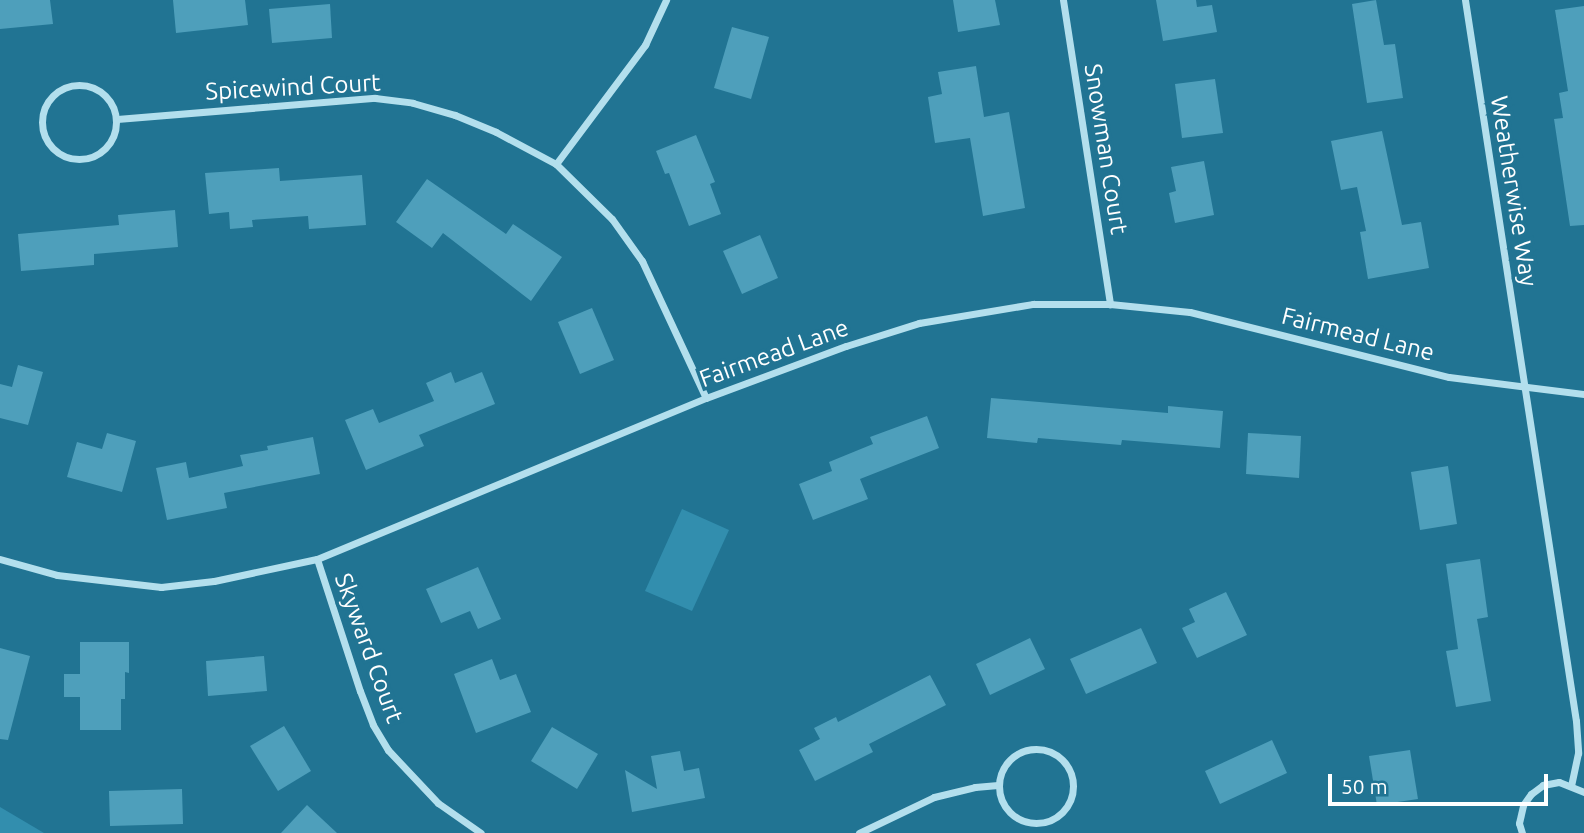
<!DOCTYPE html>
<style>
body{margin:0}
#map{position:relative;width:1584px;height:833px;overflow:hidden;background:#217493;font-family:Ubuntu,sans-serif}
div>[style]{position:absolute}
.green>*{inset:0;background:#328eae}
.building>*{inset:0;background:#4e9fbb}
.minor>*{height:7px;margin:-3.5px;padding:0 3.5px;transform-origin:3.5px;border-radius:3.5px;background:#b3dfed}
.minor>.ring{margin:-3.5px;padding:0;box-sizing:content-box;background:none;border:7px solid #b3dfed;border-radius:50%}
span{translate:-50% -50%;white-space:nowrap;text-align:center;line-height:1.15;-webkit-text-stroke:7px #217493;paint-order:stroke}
.street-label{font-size:24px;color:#fff}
.scale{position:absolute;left:1328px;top:774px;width:220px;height:32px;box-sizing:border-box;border:4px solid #fff;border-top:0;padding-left:9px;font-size:21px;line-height:24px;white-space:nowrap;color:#fff;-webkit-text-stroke:5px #217493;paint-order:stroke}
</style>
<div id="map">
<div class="green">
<div style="clip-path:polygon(682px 509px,729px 530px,692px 611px,645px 591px)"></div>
<div style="clip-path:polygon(0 807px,44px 833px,0 833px)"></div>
</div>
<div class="building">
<div style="clip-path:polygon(0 0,50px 0,53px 24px,0 29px)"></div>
<div style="clip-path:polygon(173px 0,245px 0,248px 25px,176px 33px)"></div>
<div style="clip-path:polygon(953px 0,995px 0,1000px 25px,958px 32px)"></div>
<div style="clip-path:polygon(1156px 0,1196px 0,1197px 7px,1212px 5px,1217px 32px,1163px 41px)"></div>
<div style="clip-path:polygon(1376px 0,1384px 45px,1395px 44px,1403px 98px,1367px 103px,1352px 4px)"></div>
<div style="clip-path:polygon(330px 4px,332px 38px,272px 43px,269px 9px)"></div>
<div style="clip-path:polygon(1584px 6px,1584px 225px,1570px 226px,1554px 119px,1563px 118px,1559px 93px,1568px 91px,1555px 10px)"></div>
<div style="clip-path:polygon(732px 27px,769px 37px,751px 99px,714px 88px)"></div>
<div style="clip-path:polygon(976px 66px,984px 117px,1009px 112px,1025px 208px,983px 216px,970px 138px,935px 143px,928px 97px,942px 94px,938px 72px)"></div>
<div style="clip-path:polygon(1215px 79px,1223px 133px,1182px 138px,1175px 84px)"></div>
<div style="clip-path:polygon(1382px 131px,1402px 225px,1421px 222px,1429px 268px,1368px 279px,1360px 232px,1366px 231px,1357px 187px,1341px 190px,1331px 141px)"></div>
<div style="clip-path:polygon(696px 135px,715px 182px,710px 184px,721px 214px,689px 226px,669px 173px,665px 174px,656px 151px)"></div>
<div style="clip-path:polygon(1204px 161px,1214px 215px,1175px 223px,1169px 193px,1176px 191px,1171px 167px)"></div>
<div style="clip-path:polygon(279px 168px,280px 181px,362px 175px,366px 225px,309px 229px,308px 216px,252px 220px,253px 227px,230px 229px,229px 212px,209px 214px,205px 173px)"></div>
<div style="clip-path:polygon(427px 179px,506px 234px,513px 224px,562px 257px,531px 301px,443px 233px,432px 248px,396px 222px)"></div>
<div style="clip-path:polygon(175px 210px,178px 247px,94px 254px,94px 265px,21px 271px,18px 234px,119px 225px,118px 215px)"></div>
<div style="clip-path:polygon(760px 235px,778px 278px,742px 294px,723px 251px)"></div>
<div style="clip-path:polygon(592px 308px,614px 360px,580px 374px,558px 322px)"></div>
<div style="clip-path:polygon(18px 365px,43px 372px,28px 425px,0 418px,0 384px,12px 387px)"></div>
<div style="clip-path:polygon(451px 372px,455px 383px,482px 372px,495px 404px,419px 435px,424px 446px,366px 470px,345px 420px,373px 409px,379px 423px,434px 401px,426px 383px)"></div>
<div style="clip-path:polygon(991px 398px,1168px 413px,1168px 406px,1223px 411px,1220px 448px,1122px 440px,1121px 445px,1038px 438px,1037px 443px,987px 438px)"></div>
<div style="clip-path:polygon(927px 416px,939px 448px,860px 479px,868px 499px,813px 520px,799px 484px,832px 471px,829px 462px,873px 444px,870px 437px)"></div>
<div style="clip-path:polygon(107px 433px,136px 441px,122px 492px,67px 477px,77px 442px,102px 449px)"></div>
<div style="clip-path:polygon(1248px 433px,1301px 436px,1299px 478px,1246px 474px)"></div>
<div style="clip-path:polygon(313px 437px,320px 474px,224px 493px,227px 508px,167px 520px,156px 468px,186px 462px,189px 478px,243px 466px,240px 455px,268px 450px,267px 446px)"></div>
<div style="clip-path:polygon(1448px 466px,1457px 524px,1420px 530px,1411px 472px)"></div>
<div style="clip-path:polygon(1480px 559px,1488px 617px,1477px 619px,1491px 701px,1456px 707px,1446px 651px,1458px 649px,1446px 564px)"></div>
<div style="clip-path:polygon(478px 567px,501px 619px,478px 629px,470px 611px,441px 623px,426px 589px)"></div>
<div style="clip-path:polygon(1226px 592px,1247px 635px,1197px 658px,1182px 628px,1195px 622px,1189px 609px)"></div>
<div style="clip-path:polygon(1141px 628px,1157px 663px,1086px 694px,1070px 659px)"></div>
<div style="clip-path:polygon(1030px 638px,1045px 669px,990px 695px,976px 664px)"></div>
<div style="clip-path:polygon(80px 642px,129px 642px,129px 673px,125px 672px,125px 699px,121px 699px,121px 730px,80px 730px,80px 697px,64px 697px,64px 674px,80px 674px)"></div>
<div style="clip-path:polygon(0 648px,30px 656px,8px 740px,0 739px)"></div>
<div style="clip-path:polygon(264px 656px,267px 691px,208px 696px,206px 661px)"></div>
<div style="clip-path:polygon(492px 659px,500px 680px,516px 674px,531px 712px,476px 733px,454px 674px)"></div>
<div style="clip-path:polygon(930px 675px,946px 705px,869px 744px,873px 752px,815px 781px,799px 750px,820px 739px,814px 728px,836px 717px,838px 722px)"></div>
<div style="clip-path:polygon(284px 726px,311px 771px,278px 791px,250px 746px)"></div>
<div style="clip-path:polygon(552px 727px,598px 754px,577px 789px,531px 761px)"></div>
<div style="clip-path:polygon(1272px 740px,1287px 773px,1220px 804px,1205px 771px)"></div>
<div style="clip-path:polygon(1410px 750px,1418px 799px,1377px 805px,1369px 756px)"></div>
<div style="clip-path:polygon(680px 751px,684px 771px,699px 768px,705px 798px,632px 812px,625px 770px,657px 789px,651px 756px)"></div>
<div style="clip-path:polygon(182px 789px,183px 824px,110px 826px,109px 791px)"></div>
<div style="clip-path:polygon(307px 805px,337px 833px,281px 833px)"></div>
</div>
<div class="minor">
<div style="left:1063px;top:0;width:308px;rotate:81.2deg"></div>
<div style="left:1465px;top:0;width:729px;rotate:81.25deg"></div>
<div style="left:1576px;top:721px;width:32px;rotate:86deg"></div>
<div style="left:1578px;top:753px;width:33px;rotate:102deg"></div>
<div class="ring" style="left:42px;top:85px;width:67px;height:67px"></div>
<div style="left:117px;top:119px;width:259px;rotate:-4.7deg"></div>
<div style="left:375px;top:98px;width:38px;rotate:7deg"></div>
<div style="left:413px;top:103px;width:44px;rotate:15.9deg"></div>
<div style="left:455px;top:115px;width:44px;rotate:22.5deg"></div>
<div style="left:496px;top:132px;width:68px;rotate:28.1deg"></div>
<div style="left:556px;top:164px;width:78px;rotate:44.5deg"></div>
<div style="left:612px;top:219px;width:52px;rotate:54.5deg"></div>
<div style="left:642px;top:261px;width:151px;rotate:65deg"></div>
<div style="left:556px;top:164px;width:149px;rotate:-53.2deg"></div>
<div style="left:645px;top:45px;width:50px;rotate:-65deg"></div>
<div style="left:0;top:559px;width:59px;rotate:15.7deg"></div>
<div style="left:57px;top:575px;width:105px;rotate:6.6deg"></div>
<div style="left:161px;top:587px;width:53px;rotate:-6.5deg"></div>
<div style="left:214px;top:581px;width:105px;rotate:-12.1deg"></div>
<div style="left:317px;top:559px;width:421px;rotate:-22.5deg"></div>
<div style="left:706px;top:398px;width:149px;rotate:-20.4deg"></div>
<div style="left:846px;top:346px;width:77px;rotate:-17.5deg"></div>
<div style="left:919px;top:323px;width:116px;rotate:-9.5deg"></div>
<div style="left:1033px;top:304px;width:77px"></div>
<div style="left:1110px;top:304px;width:80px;rotate:5.7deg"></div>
<div style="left:1190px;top:312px;width:267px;rotate:14.1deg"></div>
<div style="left:1449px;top:377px;width:136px;rotate:7.2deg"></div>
<div style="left:317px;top:559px;width:139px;rotate:72deg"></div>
<div style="left:360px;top:691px;width:36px;rotate:69deg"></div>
<div style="left:373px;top:725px;width:29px;rotate:59deg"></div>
<div style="left:388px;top:750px;width:73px;rotate:46.7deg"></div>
<div style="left:438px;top:803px;width:52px;rotate:34.9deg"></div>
<div class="ring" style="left:999px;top:749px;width:67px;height:67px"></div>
<div style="left:859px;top:833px;width:83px;rotate:-25.6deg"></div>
<div style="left:934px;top:797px;width:42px;rotate:-13.7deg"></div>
<div style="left:975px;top:787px;width:23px;rotate:-5deg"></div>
<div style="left:1522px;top:833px;width:10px;rotate:-107deg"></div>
<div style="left:1519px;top:823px;width:18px;rotate:-77deg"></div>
<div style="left:1523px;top:805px;width:14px;rotate:-54deg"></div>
<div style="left:1531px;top:794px;width:15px;rotate:-37deg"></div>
<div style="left:1543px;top:785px;width:16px;rotate:-11deg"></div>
<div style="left:1559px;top:782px;width:27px;rotate:22deg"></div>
</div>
<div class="street-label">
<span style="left:293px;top:87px;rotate:-3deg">Spicewind Court</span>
<span style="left:1106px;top:149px;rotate:81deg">Snowman Court</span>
<span style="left:1514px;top:191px;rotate:81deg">Weatherwise Way</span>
<span style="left:1358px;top:334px;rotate:14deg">Fairmead Lane</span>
<span style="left:774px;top:353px;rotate:-20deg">Fairmead Lane</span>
<span style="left:369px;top:648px;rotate:70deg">Skyward Court</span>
</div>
<div class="scale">50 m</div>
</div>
